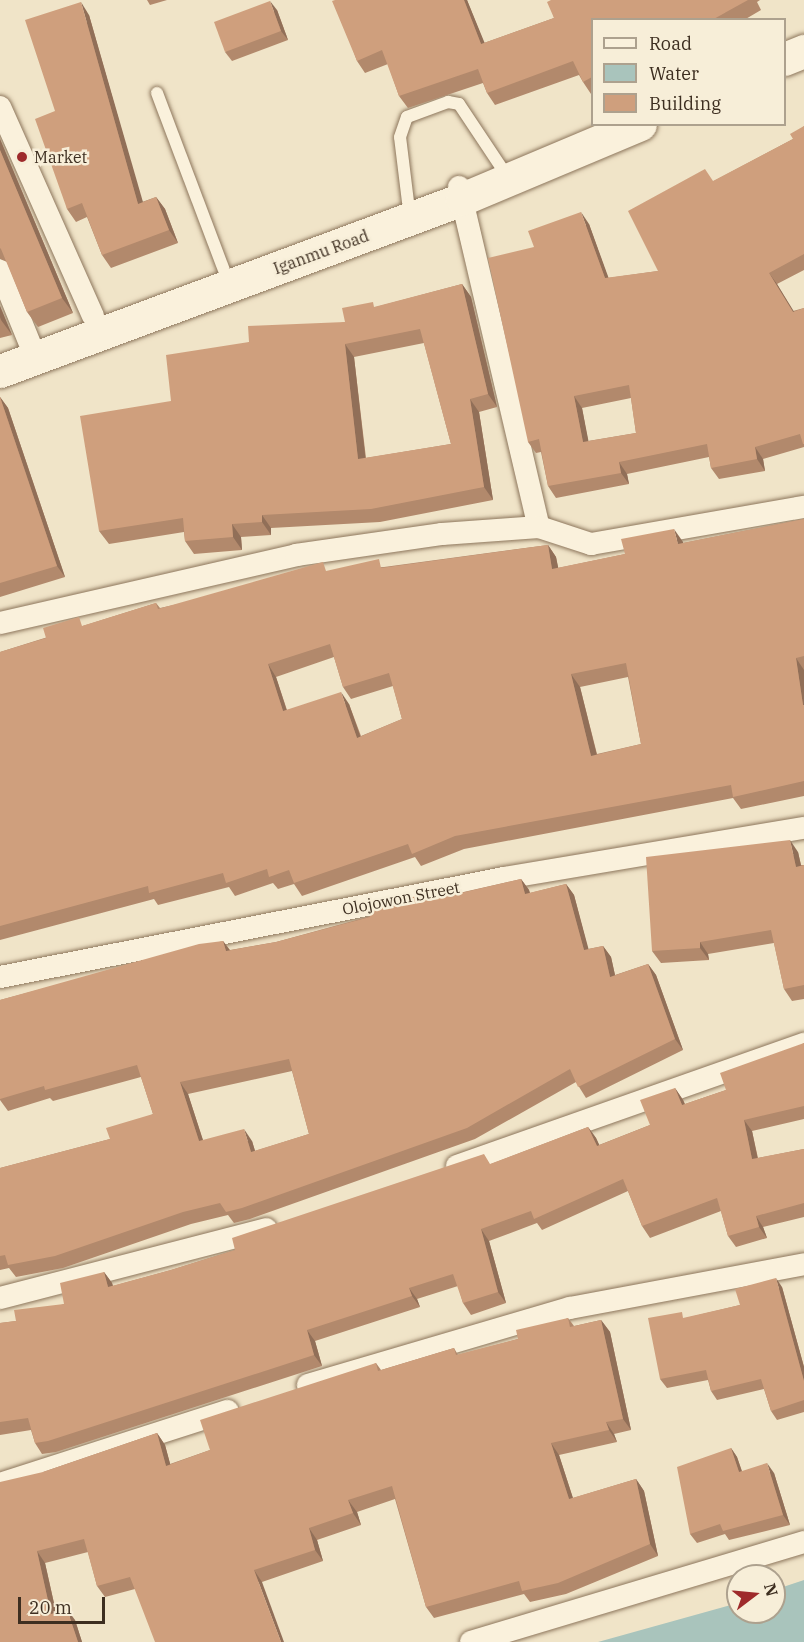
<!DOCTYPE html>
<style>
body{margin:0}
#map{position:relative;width:804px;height:1642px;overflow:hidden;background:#f0e4c8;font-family:"IBM Plex Serif",serif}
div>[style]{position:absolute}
.water>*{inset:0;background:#a9c4bc}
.roads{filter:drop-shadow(0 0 2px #8d765c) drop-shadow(0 0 2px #8d765c)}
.service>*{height:12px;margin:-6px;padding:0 6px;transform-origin:6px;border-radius:6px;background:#faf1dc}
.minor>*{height:22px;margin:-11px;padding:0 11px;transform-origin:11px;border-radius:11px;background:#faf1dc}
.secondary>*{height:33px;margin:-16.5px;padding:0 16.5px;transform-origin:16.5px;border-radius:16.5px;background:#faf1dc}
.wall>*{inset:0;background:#b2896c}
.shaded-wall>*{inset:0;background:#916f58}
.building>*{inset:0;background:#cf9f7d}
.dots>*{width:16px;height:16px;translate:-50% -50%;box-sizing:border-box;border:3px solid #f7eed8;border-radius:50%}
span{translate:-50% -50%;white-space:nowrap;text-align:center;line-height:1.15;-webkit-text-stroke:5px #f7eed8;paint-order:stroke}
.poi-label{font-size:16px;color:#3d2e20}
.left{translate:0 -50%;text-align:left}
.street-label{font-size:16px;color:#3d2e20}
.legend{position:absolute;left:591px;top:18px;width:195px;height:108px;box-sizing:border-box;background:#f7eed8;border:2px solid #ada18e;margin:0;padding:8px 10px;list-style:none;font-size:18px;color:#3d2e20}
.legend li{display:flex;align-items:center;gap:12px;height:30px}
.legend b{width:30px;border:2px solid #ada18e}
.north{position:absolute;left:726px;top:1564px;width:60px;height:60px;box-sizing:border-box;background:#f7eed8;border:2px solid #ada18e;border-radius:50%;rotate:74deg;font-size:16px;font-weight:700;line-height:24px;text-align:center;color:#3d2e20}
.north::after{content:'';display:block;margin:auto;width:21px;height:27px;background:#9e2a2b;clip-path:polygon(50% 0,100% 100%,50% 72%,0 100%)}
.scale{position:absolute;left:18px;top:1597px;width:87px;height:27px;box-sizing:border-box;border:3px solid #3d2e20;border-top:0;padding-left:8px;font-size:18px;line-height:21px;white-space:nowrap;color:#3d2e20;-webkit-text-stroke:4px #f7eed8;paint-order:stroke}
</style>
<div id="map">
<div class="water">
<div style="clip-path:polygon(804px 1580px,804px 1642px,598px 1642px,738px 1603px,738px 1612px,774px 1612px,774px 1590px)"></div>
</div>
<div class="roads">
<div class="service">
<div style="left:157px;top:93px;width:189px;rotate:69.3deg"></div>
<div style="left:408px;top:202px;width:65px;rotate:-97deg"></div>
<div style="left:400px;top:137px;width:21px;rotate:-71deg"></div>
<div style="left:407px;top:117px;width:44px;rotate:-20.1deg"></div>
<div style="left:448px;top:102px;width:11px;rotate:10deg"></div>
<div style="left:459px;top:104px;width:76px;rotate:56.3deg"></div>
</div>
<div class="minor">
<div style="left:0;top:107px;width:229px;rotate:66deg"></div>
<div style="left:459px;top:187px;width:349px;rotate:76.8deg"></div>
<div style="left:0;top:270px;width:80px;rotate:67.9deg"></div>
<div style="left:0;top:623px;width:304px;rotate:-12.9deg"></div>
<div style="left:296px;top:555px;width:148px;rotate:-8.2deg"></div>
<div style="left:442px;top:534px;width:97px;rotate:-4.1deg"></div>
<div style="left:539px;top:527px;width:55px;rotate:18.1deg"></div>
<div style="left:591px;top:544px;width:216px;rotate:-9.9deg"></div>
<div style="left:0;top:977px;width:514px;rotate:-11.11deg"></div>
<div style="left:504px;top:878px;width:304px;rotate:-9.5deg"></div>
<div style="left:457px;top:1166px;width:368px;rotate:-19.4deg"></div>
<div style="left:0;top:1298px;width:275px;rotate:-14.5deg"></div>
<div style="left:308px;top:1385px;width:273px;rotate:-16.4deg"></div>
<div style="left:570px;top:1308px;width:238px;rotate:-10.6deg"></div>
<div style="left:0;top:1484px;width:239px;rotate:-17.8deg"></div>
<div style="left:471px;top:1642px;width:348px;rotate:-16.7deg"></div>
</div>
<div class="secondary">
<div style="left:784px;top:59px;width:22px;rotate:-22deg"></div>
<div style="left:0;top:371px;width:493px;rotate:-20.4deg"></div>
<div style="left:462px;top:199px;width:193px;rotate:-22.8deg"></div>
</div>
</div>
<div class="wall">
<div style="clip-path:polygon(147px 0,167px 0,150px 5px)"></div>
<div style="clip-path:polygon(335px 0,467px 0,484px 43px,554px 18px,551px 0,760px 0,757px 2px,761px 10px,744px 20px,592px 20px,592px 94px,591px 94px,583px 82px,579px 75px,495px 105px,487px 93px,483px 83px,408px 108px,399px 96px,388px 64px,365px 73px,357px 61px)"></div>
<div style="clip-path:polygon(277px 10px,288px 40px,232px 61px,225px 52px)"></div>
<div style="clip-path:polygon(89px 15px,142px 202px,156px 197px,165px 209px,178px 243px,111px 268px,102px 255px,87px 217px,76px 222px,67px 209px,55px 111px)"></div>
<div style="clip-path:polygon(evenodd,804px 126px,804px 270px,777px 284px,793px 311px,804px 308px,804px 447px,763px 459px,765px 471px,719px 479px,711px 468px,709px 457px,627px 474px,629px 484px,556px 498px,548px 486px,541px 452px,536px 453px,528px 442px,534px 247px,589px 224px,608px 278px,658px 271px,714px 181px,793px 139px,804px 126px,631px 398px,636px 433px,588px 441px,582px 408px,631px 398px)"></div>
<div style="clip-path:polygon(0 139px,73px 313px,38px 327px,27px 312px,7px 262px,0 259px)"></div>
<div style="clip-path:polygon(evenodd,462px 284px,471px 297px,497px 407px,479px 412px,493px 500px,380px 522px,271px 528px,271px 535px,241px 537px,242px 550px,194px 554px,185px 541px,184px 532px,109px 544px,99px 531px,171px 401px,249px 342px,345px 322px,376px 307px,462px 284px,424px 343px,451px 444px,366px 458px,354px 357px,424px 343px)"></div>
<div style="clip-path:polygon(0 306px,12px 335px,0 338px)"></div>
<div style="clip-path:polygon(0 397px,8px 408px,65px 577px,0 597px)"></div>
<div style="clip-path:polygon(evenodd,804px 519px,804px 796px,741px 809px,733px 798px,464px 849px,421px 866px,415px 857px,302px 896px,294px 884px,278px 889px,273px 883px,235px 896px,229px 887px,158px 905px,154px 899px,0 940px,0 652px,156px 603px,160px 608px,329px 571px,384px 567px,548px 545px,556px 557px,558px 568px,683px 542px,683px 543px,804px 519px,334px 657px,343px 687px,351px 699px,393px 686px,402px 719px,361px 736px,349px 704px,287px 710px,276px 677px,334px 657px,804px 519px,628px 677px,641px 744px,597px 754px,580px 687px,628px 677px)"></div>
<div style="clip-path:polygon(798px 852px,801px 865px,804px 865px,804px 999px,792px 1001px,784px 989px,774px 943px,708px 954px,709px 960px,661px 963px,652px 951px)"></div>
<div style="clip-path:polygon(evenodd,521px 879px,529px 890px,530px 893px,566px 884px,574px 895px,588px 949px,603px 946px,611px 957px,615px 975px,648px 964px,656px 975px,683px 1050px,586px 1098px,576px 1082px,475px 1139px,250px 1219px,234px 1223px,228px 1215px,191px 1224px,63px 1268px,16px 1277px,9px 1268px,0 1270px,0 1168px,110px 1139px,153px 1114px,141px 1077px,53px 1101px,50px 1098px,8px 1111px,0 1100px,0 1000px,223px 941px,230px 950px,276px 942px,437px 898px,521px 879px,292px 1071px,309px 1134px,255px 1151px,252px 1141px,203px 1140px,188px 1094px,292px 1071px)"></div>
<div style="clip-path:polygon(804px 1043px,804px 1119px,752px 1131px,758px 1158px,804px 1149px,804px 1217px,763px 1227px,767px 1238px,736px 1247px,728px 1236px,721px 1211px,650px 1238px,642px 1226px,628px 1191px,542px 1230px,537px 1223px,489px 1241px,506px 1303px,471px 1315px,463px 1303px,458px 1286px,417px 1299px,420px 1307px,315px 1341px,322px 1366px,56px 1452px,42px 1454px,35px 1443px,31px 1430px,0 1435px,0 1323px,16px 1321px,64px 1304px,104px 1272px,112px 1283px,113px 1286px,171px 1270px,235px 1250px,491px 1164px,588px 1127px,596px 1138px,599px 1145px,650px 1125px,675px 1088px,683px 1100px,685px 1104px,726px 1090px)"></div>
<div style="clip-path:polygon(782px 1287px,804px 1367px,804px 1412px,777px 1420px,771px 1411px,764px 1389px,717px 1400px,711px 1391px,708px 1380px,667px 1388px,660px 1379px,686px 1318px,740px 1305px)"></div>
<div style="clip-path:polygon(568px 1318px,574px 1326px,601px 1320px,610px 1332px,631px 1430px,614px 1434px,617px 1442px,559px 1455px,573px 1498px,636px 1479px,644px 1491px,658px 1556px,566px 1594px,530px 1602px,524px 1594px,434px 1618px,426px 1607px,395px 1499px,357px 1512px,361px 1525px,317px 1540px,323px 1561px,262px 1582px,135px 1589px,105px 1597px,97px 1586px,88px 1552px,45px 1563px,56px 1612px,75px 1620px,82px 1642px,0 1642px,43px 1472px,157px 1433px,165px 1445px,170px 1464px,210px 1450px,376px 1363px,381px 1370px,454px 1348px,458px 1355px,518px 1339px)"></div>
<div style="clip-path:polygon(731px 1448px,737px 1457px,742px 1471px,774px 1473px,790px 1525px,729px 1540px,725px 1534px,697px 1543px,690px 1534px)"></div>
</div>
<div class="shaded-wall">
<div style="clip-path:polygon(464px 0,467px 0,490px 56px,481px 44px)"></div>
<div style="clip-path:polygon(270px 1px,277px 10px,288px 40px,281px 31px)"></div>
<div style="clip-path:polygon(81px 2px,89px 15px,147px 216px,138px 204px)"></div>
<div style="clip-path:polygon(0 139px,73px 313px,62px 298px,0 150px)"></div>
<div style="clip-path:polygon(156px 197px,165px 209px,178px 243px,169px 230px)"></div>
<div style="clip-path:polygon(581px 212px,589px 224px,613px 290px,605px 278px)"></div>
<div style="clip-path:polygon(769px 273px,777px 284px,801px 323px,793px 312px)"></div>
<div style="clip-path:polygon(462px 284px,471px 297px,497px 407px,488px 394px)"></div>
<div style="clip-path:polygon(0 306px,12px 335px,1px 320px,0 317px)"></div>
<div style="clip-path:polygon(345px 344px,354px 357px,367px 472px,358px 459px)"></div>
<div style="clip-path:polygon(574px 396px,582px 408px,591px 454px,583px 442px)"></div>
<div style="clip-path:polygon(0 397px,8px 408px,65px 577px,57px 566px)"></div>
<div style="clip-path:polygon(470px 399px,479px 412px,493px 500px,484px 487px)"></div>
<div style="clip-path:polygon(755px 447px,763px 459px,765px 471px,757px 459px)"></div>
<div style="clip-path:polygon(619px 462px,627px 474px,629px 484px,621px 473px)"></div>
<div style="clip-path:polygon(262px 515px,271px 528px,271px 535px,262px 522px)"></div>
<div style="clip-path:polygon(232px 524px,241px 537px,242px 550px,233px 537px)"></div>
<div style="clip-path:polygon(674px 529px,683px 542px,686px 557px,678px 544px)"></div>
<div style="clip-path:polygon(548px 545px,556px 557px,561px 581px,552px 569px)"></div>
<div style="clip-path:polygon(796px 658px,804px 670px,804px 707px,803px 705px)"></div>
<div style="clip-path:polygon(268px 664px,276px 677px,291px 724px,283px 711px)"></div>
<div style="clip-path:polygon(571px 674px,580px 687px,600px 768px,591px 756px)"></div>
<div style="clip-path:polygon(341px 692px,349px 704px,365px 750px,357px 738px)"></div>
<div style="clip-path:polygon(790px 840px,798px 852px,804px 879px,796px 867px)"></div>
<div style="clip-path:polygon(521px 879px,529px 890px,533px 906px,525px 894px)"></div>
<div style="clip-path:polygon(566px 884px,574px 895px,592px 962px,584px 950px)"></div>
<div style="clip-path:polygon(223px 941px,231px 952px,226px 951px)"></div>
<div style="clip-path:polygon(700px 942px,708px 954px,709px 960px,700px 948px)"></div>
<div style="clip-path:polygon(603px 946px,611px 957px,618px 989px,610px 977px)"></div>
<div style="clip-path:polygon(648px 964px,656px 975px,683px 1050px,675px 1039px)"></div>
<div style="clip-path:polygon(180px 1082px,188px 1094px,207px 1153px,199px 1141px)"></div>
<div style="clip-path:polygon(675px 1088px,683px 1100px,690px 1117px,682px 1105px)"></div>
<div style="clip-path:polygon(744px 1120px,752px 1131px,760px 1170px,752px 1159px)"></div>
<div style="clip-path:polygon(588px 1127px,596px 1138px,605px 1157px,597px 1146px)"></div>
<div style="clip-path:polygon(244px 1129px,252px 1141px,259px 1164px,251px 1152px)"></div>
<div style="clip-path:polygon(756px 1216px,763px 1227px,767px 1238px,759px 1227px)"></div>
<div style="clip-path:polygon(481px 1229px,489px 1241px,506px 1303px,498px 1292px)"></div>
<div style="clip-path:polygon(104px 1272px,112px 1283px,116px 1298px,108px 1287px)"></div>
<div style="clip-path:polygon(776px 1278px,782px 1287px,804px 1367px,804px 1381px)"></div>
<div style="clip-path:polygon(409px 1288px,417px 1299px,420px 1307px,412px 1296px)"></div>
<div style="clip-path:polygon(601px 1320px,610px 1332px,631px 1430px,623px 1419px)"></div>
<div style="clip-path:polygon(307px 1330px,315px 1341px,322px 1366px,314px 1355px)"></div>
<div style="clip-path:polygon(606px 1422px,614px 1434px,617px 1442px,609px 1430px)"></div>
<div style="clip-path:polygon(157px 1433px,165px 1445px,174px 1478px,166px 1466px)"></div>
<div style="clip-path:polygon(551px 1443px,559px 1455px,577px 1511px,569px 1499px)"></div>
<div style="clip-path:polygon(731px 1448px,737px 1457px,745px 1481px,739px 1472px)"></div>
<div style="clip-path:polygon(767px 1463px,774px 1473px,790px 1525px,783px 1515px)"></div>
<div style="clip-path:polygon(636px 1479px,644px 1491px,658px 1556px,650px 1544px)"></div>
<div style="clip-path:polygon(348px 1500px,357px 1512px,361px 1525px,353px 1513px)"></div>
<div style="clip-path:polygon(309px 1528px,317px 1540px,323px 1561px,315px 1550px)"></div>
<div style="clip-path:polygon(37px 1551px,45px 1563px,59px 1626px,51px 1614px)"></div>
<div style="clip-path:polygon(254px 1570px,262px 1582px,284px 1642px,281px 1642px)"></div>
<div style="clip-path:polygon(67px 1609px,75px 1620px,82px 1642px,78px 1642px)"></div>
</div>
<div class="building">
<div style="clip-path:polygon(335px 0,464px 0,481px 44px,554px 18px,547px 2px,551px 0,748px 0,712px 20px,592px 20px,592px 77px,583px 82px,573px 61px,487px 93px,478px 69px,399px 96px,382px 50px,357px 61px,332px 1px)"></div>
<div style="clip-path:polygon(270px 1px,281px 31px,225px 52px,214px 22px)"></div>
<div style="clip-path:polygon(81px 2px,138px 204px,156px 197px,169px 230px,102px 255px,82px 203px,67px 209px,35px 119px,55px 111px,25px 20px)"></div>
<div style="clip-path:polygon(evenodd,804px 126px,804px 254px,769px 273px,793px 312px,804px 308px,804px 444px,803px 444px,800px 434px,755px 447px,757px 459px,711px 468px,707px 444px,619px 462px,621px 473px,548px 486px,539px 439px,528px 442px,488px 258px,534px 247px,528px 231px,581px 212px,605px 278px,658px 271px,628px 211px,705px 169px,713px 181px,793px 139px,790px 134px,804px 126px,629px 385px,636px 433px,583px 442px,574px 396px,629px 385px)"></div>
<div style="clip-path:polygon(0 150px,62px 298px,27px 312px,1px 249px,0 248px)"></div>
<div style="clip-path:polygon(evenodd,462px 284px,488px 394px,470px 399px,484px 487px,371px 509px,262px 515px,262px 522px,232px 524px,233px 537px,185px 541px,183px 518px,99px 531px,80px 416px,171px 401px,166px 355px,249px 342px,248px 326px,345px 322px,342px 308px,373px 302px,374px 307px,462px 284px,420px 329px,451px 444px,358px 459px,345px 344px,420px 329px)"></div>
<div style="clip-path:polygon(0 397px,57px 566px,0 583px)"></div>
<div style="clip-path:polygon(evenodd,804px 519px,804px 656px,796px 658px,803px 705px,804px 705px,804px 781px,733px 797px,731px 785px,455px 836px,412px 854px,408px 844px,294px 883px,289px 870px,269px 877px,267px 869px,226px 883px,223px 873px,149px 893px,148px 886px,0 926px,0 652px,46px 638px,43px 628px,79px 617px,82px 626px,156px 603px,158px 609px,323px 562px,326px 571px,379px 559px,381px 568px,548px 545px,552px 569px,625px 554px,621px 539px,674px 529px,678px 544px,804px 519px,330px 644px,343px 687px,389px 673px,402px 719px,357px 738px,341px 692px,283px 711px,268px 664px,330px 644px,804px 519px,626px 663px,641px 744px,591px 756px,571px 674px,626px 663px)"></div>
<div style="clip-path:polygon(790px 840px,796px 867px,804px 865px,804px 985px,784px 989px,771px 930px,700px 942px,700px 948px,652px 951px,646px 857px)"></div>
<div style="clip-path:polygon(evenodd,521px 879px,525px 894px,566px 884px,584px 950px,603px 946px,610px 977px,648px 964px,675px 1039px,578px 1087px,570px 1069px,467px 1128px,242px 1208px,226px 1212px,220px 1203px,183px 1212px,55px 1256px,8px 1265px,5px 1255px,0 1256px,0 1168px,110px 1139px,106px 1128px,153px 1114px,137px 1065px,45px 1090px,44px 1086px,0 1099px,0 1000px,199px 944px,223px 941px,226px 951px,276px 942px,370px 917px,367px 906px,433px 893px,435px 899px,521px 879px,289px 1059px,309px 1134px,251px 1152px,244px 1129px,199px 1141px,180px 1082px,289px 1059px)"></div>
<div style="clip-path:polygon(804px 1043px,804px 1106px,744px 1120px,752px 1159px,804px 1149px,804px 1203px,756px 1216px,759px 1227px,728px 1236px,717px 1198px,642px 1226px,623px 1179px,534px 1219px,531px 1211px,481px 1229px,498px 1292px,463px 1303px,453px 1274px,409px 1288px,412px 1296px,307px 1330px,314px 1355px,48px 1441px,35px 1443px,28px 1418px,0 1422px,0 1323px,16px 1321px,14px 1310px,64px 1304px,60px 1283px,104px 1272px,108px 1287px,171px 1270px,235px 1250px,232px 1238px,484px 1154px,490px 1164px,588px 1127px,597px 1146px,650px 1125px,640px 1100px,675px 1088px,682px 1105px,726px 1090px,720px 1073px)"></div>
<div style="clip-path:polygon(776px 1278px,804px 1381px,804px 1400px,771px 1411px,761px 1379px,711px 1391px,706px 1370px,660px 1379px,648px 1318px,682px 1312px,683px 1318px,740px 1305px,735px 1289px)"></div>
<div style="clip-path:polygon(568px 1318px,570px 1327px,601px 1320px,623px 1419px,606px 1422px,609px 1430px,551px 1443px,569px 1499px,636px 1479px,650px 1544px,558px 1583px,522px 1591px,519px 1581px,426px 1607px,392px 1486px,348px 1500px,353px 1513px,309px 1528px,315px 1550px,254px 1570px,281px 1642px,155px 1642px,130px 1577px,97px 1586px,84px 1539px,37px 1551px,51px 1614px,67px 1609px,78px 1642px,0 1642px,0 1482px,43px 1472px,157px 1433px,166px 1466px,210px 1450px,200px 1420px,376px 1363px,378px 1371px,454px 1348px,456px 1355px,518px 1339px,516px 1330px)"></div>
<div style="clip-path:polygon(731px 1448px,739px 1472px,767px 1463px,783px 1515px,723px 1531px,720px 1524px,690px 1534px,677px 1467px)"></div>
</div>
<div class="dots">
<div style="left:22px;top:157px;background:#9e2a2b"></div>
</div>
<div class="poi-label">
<span class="left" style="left:34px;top:157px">Market</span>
</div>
<div class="street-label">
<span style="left:321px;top:252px;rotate:-20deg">Iganmu Road</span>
<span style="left:401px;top:898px;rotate:-11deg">Olojowon Street</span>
</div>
<ul class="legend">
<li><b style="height:8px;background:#faf1dc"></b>Road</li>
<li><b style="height:16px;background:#a9c4bc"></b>Water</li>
<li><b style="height:16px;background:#cf9f7d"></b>Building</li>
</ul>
<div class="north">N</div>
<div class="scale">20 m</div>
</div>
